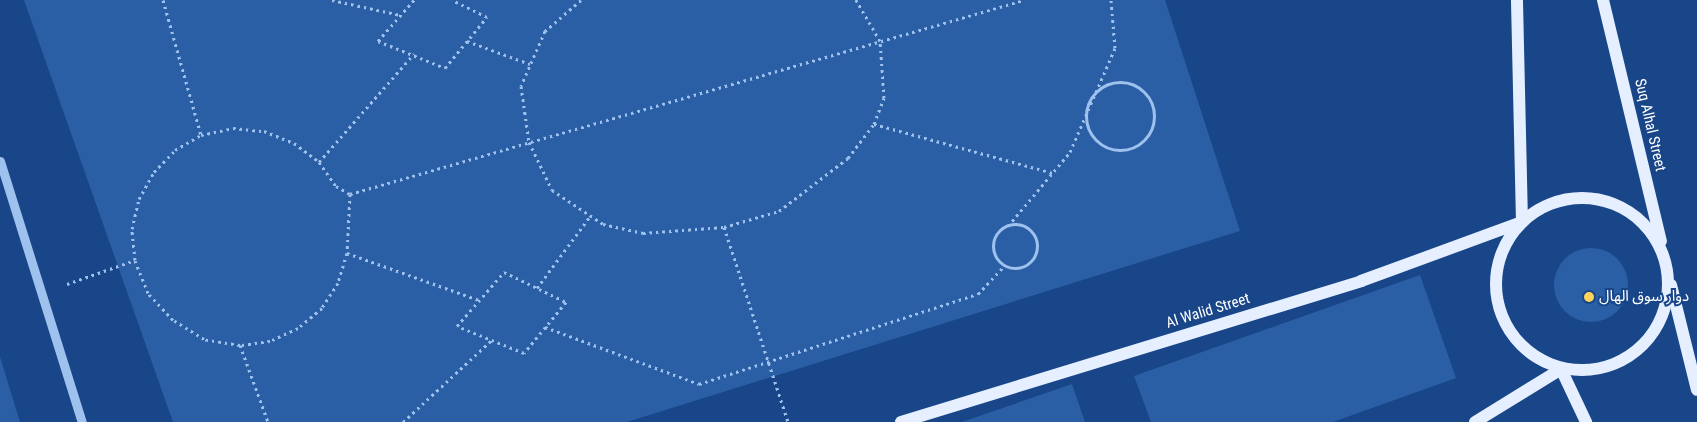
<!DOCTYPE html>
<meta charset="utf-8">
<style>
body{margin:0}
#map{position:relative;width:1697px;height:422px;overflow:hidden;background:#184688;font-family:"Roboto Condensed","Noto Sans Arabic",sans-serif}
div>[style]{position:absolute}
.green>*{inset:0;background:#2a5fa6}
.round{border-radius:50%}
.path>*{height:3px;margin-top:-1.5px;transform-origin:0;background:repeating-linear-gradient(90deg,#9fc1ed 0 2.5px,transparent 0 6.5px)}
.path>.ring{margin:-1.5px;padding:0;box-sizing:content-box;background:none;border:3px solid #9fc1ed;border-radius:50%}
.minor>*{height:9px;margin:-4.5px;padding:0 4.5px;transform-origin:4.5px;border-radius:4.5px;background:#9fc1ed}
.major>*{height:12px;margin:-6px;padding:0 6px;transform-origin:6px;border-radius:6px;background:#e5efff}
.major>.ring{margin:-6px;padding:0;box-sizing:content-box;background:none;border:12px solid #e5efff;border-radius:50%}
.dots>*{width:14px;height:14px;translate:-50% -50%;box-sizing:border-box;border:2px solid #184688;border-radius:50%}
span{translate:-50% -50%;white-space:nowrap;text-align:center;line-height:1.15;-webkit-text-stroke:4px #184688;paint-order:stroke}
.street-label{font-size:15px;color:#fff}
.poi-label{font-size:15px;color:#fff}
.left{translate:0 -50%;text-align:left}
</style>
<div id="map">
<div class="green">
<div style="clip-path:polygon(24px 0,1165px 0,1240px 231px,627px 422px,173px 422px)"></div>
<div class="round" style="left:1554px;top:248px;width:74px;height:74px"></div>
<div style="clip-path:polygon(1420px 275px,1456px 378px,1333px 422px,1151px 422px,1134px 376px)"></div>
<div style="clip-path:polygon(0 357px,20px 422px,0 422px)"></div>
<div style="clip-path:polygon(1072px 384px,1085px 422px,962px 422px)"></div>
</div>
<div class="path">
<div style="left:163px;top:0;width:140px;rotate:74.3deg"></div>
<div style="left:332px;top:0;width:70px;rotate:12.4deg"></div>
<div style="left:414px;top:0;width:55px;rotate:131.3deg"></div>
<div style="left:378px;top:41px;width:72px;rotate:21.9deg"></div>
<div style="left:445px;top:68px;width:66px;rotate:-50.5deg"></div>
<div style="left:487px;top:17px;width:39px;rotate:-154deg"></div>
<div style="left:581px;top:0;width:48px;rotate:139.3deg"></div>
<div style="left:545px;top:31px;width:60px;rotate:113.6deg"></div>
<div style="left:521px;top:86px;width:57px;rotate:81.9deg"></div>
<div style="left:529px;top:142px;width:53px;rotate:64.4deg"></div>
<div style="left:552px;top:190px;width:61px;rotate:33.7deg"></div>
<div style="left:603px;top:224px;width:41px;rotate:12.7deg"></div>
<div style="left:643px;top:233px;width:81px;rotate:-4.2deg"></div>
<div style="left:724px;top:227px;width:57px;rotate:-16.2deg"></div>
<div style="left:779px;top:211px;width:87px;rotate:-37.5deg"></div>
<div style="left:848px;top:158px;width:43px;rotate:-52.6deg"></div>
<div style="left:874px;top:124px;width:28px;rotate:-69deg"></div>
<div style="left:884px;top:98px;width:57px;rotate:-94deg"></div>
<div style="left:880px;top:41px;width:48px;rotate:-120.3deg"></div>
<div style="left:467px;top:41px;width:67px;rotate:20.1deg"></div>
<div class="ring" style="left:1086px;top:82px;width:65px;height:65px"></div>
<div style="left:874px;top:124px;width:186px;rotate:15.3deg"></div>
<div style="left:233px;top:128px;width:31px;rotate:6deg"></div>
<div style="left:264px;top:131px;width:32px;rotate:22deg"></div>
<div style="left:294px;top:143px;width:31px;rotate:37deg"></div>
<div style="left:319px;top:162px;width:29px;rotate:55deg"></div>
<div style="left:336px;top:186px;width:16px;rotate:30deg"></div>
<div style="left:350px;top:194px;width:59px;rotate:92.9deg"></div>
<div style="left:347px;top:253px;width:31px;rotate:107deg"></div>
<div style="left:338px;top:283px;width:30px;rotate:123deg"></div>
<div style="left:322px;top:308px;width:31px;rotate:140deg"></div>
<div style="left:298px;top:328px;width:31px;rotate:155deg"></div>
<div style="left:270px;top:341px;width:30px;rotate:172deg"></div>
<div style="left:240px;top:345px;width:36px;rotate:-171deg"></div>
<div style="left:204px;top:339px;width:36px;rotate:-148deg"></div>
<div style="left:173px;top:320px;width:37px;rotate:-133deg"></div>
<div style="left:148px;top:293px;width:35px;rotate:-112deg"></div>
<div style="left:135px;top:260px;width:31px;rotate:-96deg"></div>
<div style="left:132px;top:229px;width:31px;rotate:-77deg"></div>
<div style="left:139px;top:199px;width:31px;rotate:-61deg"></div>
<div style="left:154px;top:172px;width:30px;rotate:-46deg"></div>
<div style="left:175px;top:150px;width:30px;rotate:-30deg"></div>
<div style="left:201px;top:135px;width:33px;rotate:-12deg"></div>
<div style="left:319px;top:162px;width:144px;rotate:-48.7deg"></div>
<div style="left:350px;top:194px;width:701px;rotate:-16.06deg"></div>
<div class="ring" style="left:993px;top:224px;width:41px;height:41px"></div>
<div style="left:1008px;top:226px;width:97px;rotate:-50deg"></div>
<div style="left:1070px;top:152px;width:113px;rotate:-66.6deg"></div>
<div style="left:1115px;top:48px;width:48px;rotate:-94.8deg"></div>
<div style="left:724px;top:227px;width:205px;rotate:71.8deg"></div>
<div style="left:347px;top:253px;width:140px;rotate:19.6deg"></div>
<div style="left:504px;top:272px;width:69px;rotate:25.8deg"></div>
<div style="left:566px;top:302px;width:66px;rotate:129.5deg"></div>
<div style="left:524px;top:353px;width:72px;rotate:-158.1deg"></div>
<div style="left:457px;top:326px;width:72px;rotate:-49deg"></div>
<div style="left:67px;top:284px;width:72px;rotate:-19.4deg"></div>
<div style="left:537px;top:288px;width:91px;rotate:-53.5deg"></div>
<div style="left:545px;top:327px;width:164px;rotate:20.3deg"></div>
<div style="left:699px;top:384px;width:293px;rotate:-17.9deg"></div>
<div style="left:978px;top:294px;width:38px;rotate:-47deg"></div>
<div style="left:240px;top:345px;width:82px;rotate:70deg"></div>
<div style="left:403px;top:422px;width:121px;rotate:-42.7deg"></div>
</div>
<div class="minor">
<div style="left:0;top:161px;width:274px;rotate:72.6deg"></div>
</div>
<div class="major">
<div style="left:1603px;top:0;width:248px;rotate:76.5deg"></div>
<div class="ring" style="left:1496px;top:198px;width:160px;height:160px"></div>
<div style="left:1671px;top:285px;width:108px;rotate:76.1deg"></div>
<div style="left:901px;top:422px;width:481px;rotate:-17deg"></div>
<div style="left:1361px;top:281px;width:171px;rotate:-20.1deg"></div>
<div style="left:1522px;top:222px;width:222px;rotate:-91.3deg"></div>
<div style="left:1475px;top:422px;width:101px;rotate:-31.6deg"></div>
<div style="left:1561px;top:369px;width:59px;rotate:64.7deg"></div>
</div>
<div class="dots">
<div style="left:1589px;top:297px;background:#ffd45b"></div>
</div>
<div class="street-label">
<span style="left:1650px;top:125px;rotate:77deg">Suq Alhal Street</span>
<span style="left:1208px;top:311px;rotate:-17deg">Al Walid Street</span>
</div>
<div class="poi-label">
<span class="left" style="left:1599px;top:297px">دوار سوق الهال</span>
</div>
</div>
